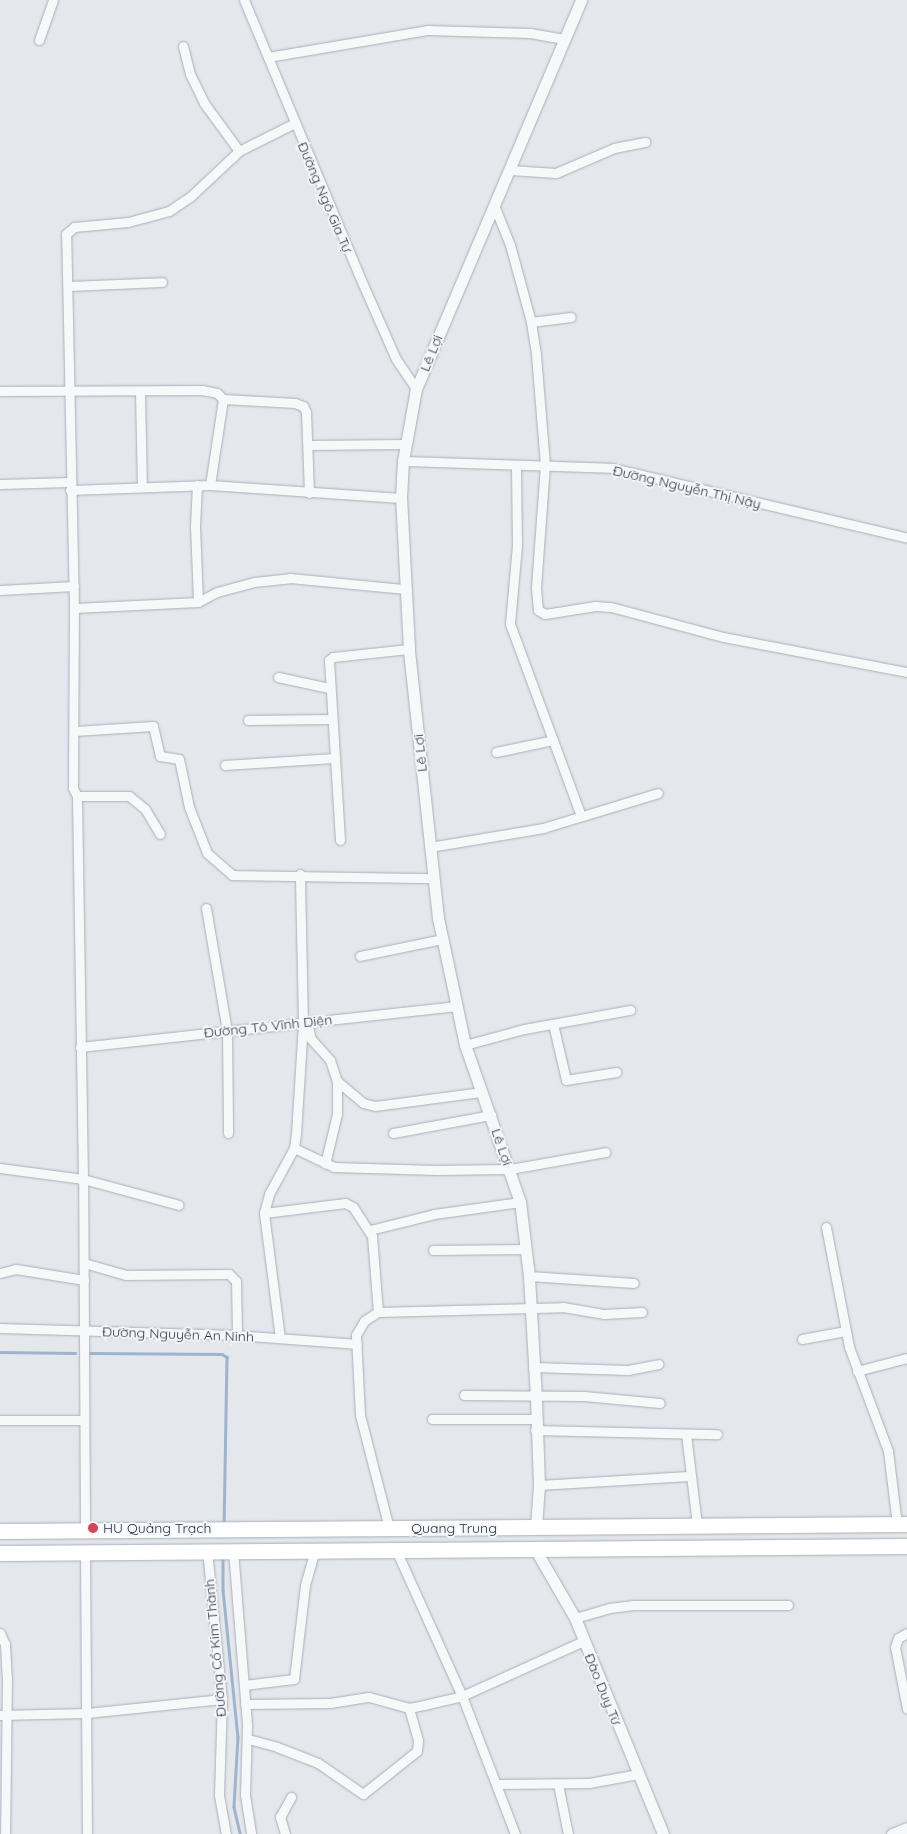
<!DOCTYPE html>
<meta charset="utf-8">
<style>
body{margin:0}
#map{position:relative;width:907px;height:1834px;overflow:hidden;background:#e4e7ec;font-family:Quicksand,sans-serif}
div>[style]{position:absolute}
.stream>*{height:2.5px;margin:-1.25px;padding:0 1.25px;transform-origin:1.25px;border-radius:1.25px;background:#9fb4cc}
.roads{filter:drop-shadow(0 0 1px #a9aeb7) drop-shadow(0 0 1px #a9aeb7)}
.minor>*{height:9px;margin:-4.5px;padding:0 4.5px;transform-origin:4.5px;border-radius:4.5px;background:#f7f8fa}
.tertiary>*{height:11px;margin:-5.5px;padding:0 5.5px;transform-origin:5.5px;border-radius:5.5px;background:#f7f8fa}
.trunk>*{height:15px;margin:-7.5px;padding:0 7.5px;transform-origin:7.5px;border-radius:7.5px;background:#fff}
.dots>*{width:14px;height:14px;translate:-50% -50%;box-sizing:border-box;border:2px solid #f4f6f9;border-radius:50%}
span{translate:-50% -50%;white-space:nowrap;text-align:center;line-height:1.15;-webkit-text-stroke:4px #f4f6f9;paint-order:stroke}
.street-label{font-size:14px;color:#2b3445}
.poi-label{font-size:14px;color:#2b3445}
.left{translate:0 -50%;text-align:left}
</style>
<div id="map">
<div class="stream">
<div style="left:0;top:1352px;width:75px;rotate:0.8deg"></div>
<div style="left:90px;top:1353px;width:132px;rotate:0.4deg"></div>
<div style="left:222px;top:1354px;width:6px;rotate:31deg"></div>
<div style="left:227px;top:1357px;width:166px;rotate:91deg"></div>
<div style="left:223px;top:1560px;width:30px;rotate:90deg"></div>
<div style="left:223px;top:1590px;width:148px;rotate:84.2deg"></div>
<div style="left:238px;top:1737px;width:70px;rotate:93.3deg"></div>
<div style="left:234px;top:1807px;width:28px;rotate:77deg"></div>
</div>
<div class="roads">
<div class="minor">
<div style="left:244px;top:0;width:296px;rotate:67.3deg"></div>
<div style="left:358px;top:273px;width:94px;rotate:66.2deg"></div>
<div style="left:396px;top:359px;width:36px;rotate:56deg"></div>
<div style="left:39px;top:40px;width:42px;rotate:-70.7deg"></div>
<div style="left:183px;top:46px;width:29px;rotate:76deg"></div>
<div style="left:190px;top:74px;width:32px;rotate:64deg"></div>
<div style="left:204px;top:103px;width:59px;rotate:53.9deg"></div>
<div style="left:268px;top:57px;width:161px;rotate:-9.6deg"></div>
<div style="left:427px;top:30px;width:103px;rotate:1.7deg"></div>
<div style="left:530px;top:33px;width:36px;rotate:10deg"></div>
<div style="left:510px;top:170px;width:46px;rotate:3.7deg"></div>
<div style="left:556px;top:173px;width:63px;rotate:-23.3deg"></div>
<div style="left:614px;top:148px;width:32px;rotate:-11deg"></div>
<div style="left:494px;top:205px;width:43px;rotate:68.2deg"></div>
<div style="left:510px;top:245px;width:80px;rotate:74.7deg"></div>
<div style="left:531px;top:322px;width:33px;rotate:81deg"></div>
<div style="left:536px;top:355px;width:110px;rotate:85.3deg"></div>
<div style="left:545px;top:465px;width:123px;rotate:94.2deg"></div>
<div style="left:536px;top:588px;width:22px;rotate:85deg"></div>
<div style="left:538px;top:610px;width:8px;rotate:30deg"></div>
<div style="left:545px;top:614px;width:51px;rotate:-9.1deg"></div>
<div style="left:595px;top:606px;width:16px;rotate:4deg"></div>
<div style="left:611px;top:607px;width:116px;rotate:15deg"></div>
<div style="left:723px;top:637px;width:187px;rotate:10.8deg"></div>
<div style="left:68px;top:286px;width:94px;rotate:-2.4deg"></div>
<div style="left:531px;top:322px;width:40px;rotate:-7.1deg"></div>
<div style="left:0;top:391px;width:202px;rotate:-0.3deg"></div>
<div style="left:202px;top:390px;width:15px;rotate:11deg"></div>
<div style="left:217px;top:393px;width:8px;rotate:45deg"></div>
<div style="left:223px;top:399px;width:72px;rotate:3.2deg"></div>
<div style="left:295px;top:403px;width:9px;rotate:21deg"></div>
<div style="left:303px;top:406px;width:7px;rotate:63deg"></div>
<div style="left:306px;top:412px;width:81px;rotate:87.9deg"></div>
<div style="left:140px;top:393px;width:93px;rotate:88.8deg"></div>
<div style="left:308px;top:445px;width:98px;rotate:-0.6deg"></div>
<div style="left:403px;top:461px;width:209px;rotate:1.9deg"></div>
<div style="left:612px;top:468px;width:303px;rotate:13.3deg"></div>
<div style="left:516px;top:466px;width:79px;rotate:89.3deg"></div>
<div style="left:517px;top:545px;width:79px;rotate:95.1deg"></div>
<div style="left:510px;top:624px;width:205px;rotate:69.7deg"></div>
<div style="left:0;top:484px;width:70px;rotate:-1.6deg"></div>
<div style="left:197px;top:485px;width:41px;rotate:92.8deg"></div>
<div style="left:195px;top:526px;width:76px;rotate:87.7deg"></div>
<div style="left:210px;top:485px;width:87px;rotate:-81.4deg"></div>
<div style="left:70px;top:490px;width:140px;rotate:-2deg"></div>
<div style="left:210px;top:485px;width:191px;rotate:3.9deg"></div>
<div style="left:0;top:590px;width:74px;rotate:-3.1deg"></div>
<div style="left:74px;top:608px;width:124px;rotate:-2.8deg"></div>
<div style="left:198px;top:602px;width:21px;rotate:-28deg"></div>
<div style="left:217px;top:592px;width:38px;rotate:-15deg"></div>
<div style="left:254px;top:582px;width:36px;rotate:-6deg"></div>
<div style="left:290px;top:578px;width:116px;rotate:5.5deg"></div>
<div style="left:278px;top:677px;width:52px;rotate:12.2deg"></div>
<div style="left:248px;top:720px;width:84px;rotate:-0.7deg"></div>
<div style="left:75px;top:731px;width:78px;rotate:-3.7deg"></div>
<div style="left:153px;top:726px;width:31px;rotate:77deg"></div>
<div style="left:160px;top:756px;width:19px;rotate:9deg"></div>
<div style="left:179px;top:759px;width:49px;rotate:78.2deg"></div>
<div style="left:189px;top:807px;width:49px;rotate:68.6deg"></div>
<div style="left:207px;top:853px;width:33px;rotate:41deg"></div>
<div style="left:232px;top:875px;width:200px;rotate:0.9deg"></div>
<div style="left:496px;top:752px;width:58px;rotate:-11.9deg"></div>
<div style="left:225px;top:765px;width:109px;rotate:-3.7deg"></div>
<div style="left:77px;top:796px;width:52px"></div>
<div style="left:129px;top:796px;width:21px;rotate:39deg"></div>
<div style="left:145px;top:809px;width:29px;rotate:59deg"></div>
<div style="left:340px;top:840px;width:180px;rotate:-93.5deg"></div>
<div style="left:329px;top:660px;width:5px;rotate:-37deg"></div>
<div style="left:333px;top:657px;width:76px;rotate:-6deg"></div>
<div style="left:430px;top:847px;width:115px;rotate:-9.5deg"></div>
<div style="left:543px;top:828px;width:120px;rotate:-16.9deg"></div>
<div style="left:206px;top:908px;width:125px;rotate:80.3deg"></div>
<div style="left:227px;top:1031px;width:102px;rotate:89.4deg"></div>
<div style="left:360px;top:956px;width:84px;rotate:-11.7deg"></div>
<div style="left:307px;top:1022px;width:17px;rotate:77deg"></div>
<div style="left:311px;top:1039px;width:28px;rotate:48deg"></div>
<div style="left:330px;top:1060px;width:22px;rotate:72deg"></div>
<div style="left:337px;top:1081px;width:33px;rotate:90deg"></div>
<div style="left:337px;top:1114px;width:51px;rotate:103.5deg"></div>
<div style="left:553px;top:1024px;width:57px;rotate:76.9deg"></div>
<div style="left:566px;top:1080px;width:51px;rotate:-9.1deg"></div>
<div style="left:465px;top:1045px;width:61px;rotate:-15.2deg"></div>
<div style="left:524px;top:1029px;width:108px;rotate:-10.2deg"></div>
<div style="left:80px;top:1047px;width:377px;rotate:-6.2deg"></div>
<div style="left:337px;top:1081px;width:34px;rotate:40deg"></div>
<div style="left:363px;top:1103px;width:12px;rotate:14deg"></div>
<div style="left:375px;top:1106px;width:108px;rotate:-7.5deg"></div>
<div style="left:393px;top:1133px;width:100px;rotate:-10.4deg"></div>
<div style="left:294px;top:1148px;width:44px;rotate:25.4deg"></div>
<div style="left:334px;top:1167px;width:103px;rotate:1.7deg"></div>
<div style="left:437px;top:1170px;width:73px;rotate:-0.8deg"></div>
<div style="left:510px;top:1169px;width:97px;rotate:-10deg"></div>
<div style="left:0;top:1168px;width:84px;rotate:7.5deg"></div>
<div style="left:83px;top:1179px;width:99px;rotate:15.2deg"></div>
<div style="left:264px;top:1213px;width:82px;rotate:-7deg"></div>
<div style="left:345px;top:1203px;width:9px;rotate:27deg"></div>
<div style="left:353px;top:1207px;width:35px;rotate:57deg"></div>
<div style="left:372px;top:1236px;width:76px;rotate:85.5deg"></div>
<div style="left:826px;top:1227px;width:122px;rotate:79.1deg"></div>
<div style="left:849px;top:1347px;width:111px;rotate:69.4deg"></div>
<div style="left:888px;top:1451px;width:74px;rotate:83deg"></div>
<div style="left:370px;top:1230px;width:66px;rotate:-14deg"></div>
<div style="left:434px;top:1214px;width:87px;rotate:-7.9deg"></div>
<div style="left:433px;top:1250px;width:93px;rotate:-0.6deg"></div>
<div style="left:84px;top:1263px;width:44px;rotate:15.9deg"></div>
<div style="left:126px;top:1275px;width:103px;rotate:-0.6deg"></div>
<div style="left:229px;top:1274px;width:10px;rotate:45deg"></div>
<div style="left:236px;top:1281px;width:54px;rotate:88.9deg"></div>
<div style="left:0;top:1273px;width:16px;rotate:-14deg"></div>
<div style="left:16px;top:1269px;width:69px;rotate:9.2deg"></div>
<div style="left:529px;top:1276px;width:105px;rotate:3.8deg"></div>
<div style="left:0;top:1328px;width:237px;rotate:1.7deg"></div>
<div style="left:237px;top:1335px;width:120px;rotate:4.3deg"></div>
<div style="left:280px;top:1338px;width:126px;rotate:-97.3deg"></div>
<div style="left:264px;top:1213px;width:20px;rotate:-75deg"></div>
<div style="left:269px;top:1194px;width:52px;rotate:-61.5deg"></div>
<div style="left:294px;top:1148px;width:14px;rotate:-82deg"></div>
<div style="left:296px;top:1134px;width:112px;rotate:-86.4deg"></div>
<div style="left:303px;top:1022px;width:148px;rotate:-91.2deg"></div>
<div style="left:802px;top:1339px;width:44px;rotate:-10.5deg"></div>
<div style="left:533px;top:1367px;width:95px;rotate:1.8deg"></div>
<div style="left:628px;top:1370px;width:31px;rotate:-11deg"></div>
<div style="left:857px;top:1371px;width:52px;rotate:-14.6deg"></div>
<div style="left:464px;top:1395px;width:120px;rotate:0.5deg"></div>
<div style="left:584px;top:1396px;width:76px;rotate:5.3deg"></div>
<div style="left:432px;top:1419px;width:104px"></div>
<div style="left:0;top:1420px;width:84px"></div>
<div style="left:535px;top:1430px;width:182px;rotate:1.3deg"></div>
<div style="left:686px;top:1434px;width:92px;rotate:83.1deg"></div>
<div style="left:539px;top:1485px;width:150px;rotate:-3.4deg"></div>
<div style="left:389px;top:1528px;width:117px;rotate:-104.4deg"></div>
<div style="left:360px;top:1415px;width:80px;rotate:-92.9deg"></div>
<div style="left:356px;top:1335px;width:16px;rotate:-60deg"></div>
<div style="left:364px;top:1321px;width:17px;rotate:-33deg"></div>
<div style="left:378px;top:1312px;width:185px;rotate:-1.5deg"></div>
<div style="left:563px;top:1307px;width:42px;rotate:9.7deg"></div>
<div style="left:604px;top:1314px;width:38px;rotate:-3deg"></div>
<div style="left:85px;top:1530px;width:351px;rotate:-90.3deg"></div>
<div style="left:83px;top:1179px;width:383px;rotate:-90.9deg"></div>
<div style="left:77px;top:796px;width:9px;rotate:-117deg"></div>
<div style="left:73px;top:788px;width:180px;rotate:-89.7deg"></div>
<div style="left:74px;top:608px;width:374px;rotate:-91.2deg"></div>
<div style="left:66px;top:234px;width:11px;rotate:-41deg"></div>
<div style="left:74px;top:227px;width:54px;rotate:-5.3deg"></div>
<div style="left:128px;top:222px;width:42px;rotate:-15deg"></div>
<div style="left:169px;top:211px;width:25px;rotate:-34deg"></div>
<div style="left:190px;top:197px;width:67px;rotate:-43.2deg"></div>
<div style="left:239px;top:151px;width:63px;rotate:-26.6deg"></div>
<div style="left:207px;top:1550px;width:150px;rotate:84.3deg"></div>
<div style="left:222px;top:1699px;width:96px;rotate:91.8deg"></div>
<div style="left:219px;top:1795px;width:40px;rotate:80deg"></div>
<div style="left:233px;top:1550px;width:176px;rotate:85.4deg"></div>
<div style="left:247px;top:1725px;width:70px;rotate:91.6deg"></div>
<div style="left:245px;top:1795px;width:39px;rotate:81deg"></div>
<div style="left:396px;top:1550px;width:160px;rotate:65.7deg"></div>
<div style="left:462px;top:1696px;width:148px;rotate:69deg"></div>
<div style="left:85px;top:1552px;width:282px;rotate:89.6deg"></div>
<div style="left:575px;top:1618px;width:35px;rotate:-16deg"></div>
<div style="left:609px;top:1608px;width:23px;rotate:-7deg"></div>
<div style="left:632px;top:1605px;width:156px"></div>
<div style="left:0;top:1633px;width:12px;rotate:66deg"></div>
<div style="left:5px;top:1644px;width:33px;rotate:87deg"></div>
<div style="left:7px;top:1677px;width:157px;rotate:90.7deg"></div>
<div style="left:907px;top:1633px;width:10px;rotate:151deg"></div>
<div style="left:898px;top:1638px;width:9px;rotate:108deg"></div>
<div style="left:895px;top:1647px;width:63px;rotate:79deg"></div>
<div style="left:244px;top:1685px;width:50px;rotate:-6.8deg"></div>
<div style="left:294px;top:1679px;width:95px;rotate:-83.3deg"></div>
<div style="left:305px;top:1585px;width:35px;rotate:-74deg"></div>
<div style="left:245px;top:1704px;width:85px;rotate:-0.7deg"></div>
<div style="left:330px;top:1703px;width:39px;rotate:-9deg"></div>
<div style="left:369px;top:1697px;width:41px;rotate:15.4deg"></div>
<div style="left:409px;top:1708px;width:15px;rotate:-11deg"></div>
<div style="left:424px;top:1705px;width:39px;rotate:-13deg"></div>
<div style="left:462px;top:1696px;width:133px;rotate:-24.4deg"></div>
<div style="left:0;top:1715px;width:87px;rotate:-1.3deg"></div>
<div style="left:87px;top:1713px;width:136px;rotate:-5.9deg"></div>
<div style="left:248px;top:1739px;width:30px;rotate:15deg"></div>
<div style="left:277px;top:1747px;width:44px;rotate:21.3deg"></div>
<div style="left:318px;top:1763px;width:55px;rotate:34.6deg"></div>
<div style="left:363px;top:1794px;width:69px;rotate:-38.5deg"></div>
<div style="left:417px;top:1751px;width:11px;rotate:-85deg"></div>
<div style="left:418px;top:1740px;width:33px;rotate:-106deg"></div>
<div style="left:497px;top:1784px;width:92px;rotate:-0.6deg"></div>
<div style="left:589px;top:1783px;width:50px;rotate:-10.4deg"></div>
<div style="left:558px;top:1784px;width:51px;rotate:78.7deg"></div>
<div style="left:285px;top:1834px;width:18px;rotate:-106deg"></div>
<div style="left:280px;top:1817px;width:23px;rotate:-61deg"></div>
</div>
<div class="tertiary">
<div style="left:536px;top:1527px;width:42px;rotate:-85.9deg"></div>
<div style="left:539px;top:1485px;width:87px;rotate:-92deg"></div>
<div style="left:536px;top:1398px;width:122px;rotate:-93.3deg"></div>
<div style="left:529px;top:1276px;width:75px;rotate:-96.9deg"></div>
<div style="left:520px;top:1202px;width:166px;rotate:-109.3deg"></div>
<div style="left:465px;top:1045px;width:130px;rotate:-102deg"></div>
<div style="left:438px;top:918px;width:271px;rotate:-96.2deg"></div>
<div style="left:409px;top:649px;width:151px;rotate:-93deg"></div>
<div style="left:401px;top:498px;width:37px;rotate:-87deg"></div>
<div style="left:403px;top:461px;width:73px;rotate:-79.8deg"></div>
<div style="left:416px;top:389px;width:423px;rotate:-67deg"></div>
<div style="left:535px;top:1549px;width:80px;rotate:59.9deg"></div>
<div style="left:575px;top:1618px;width:233px;rotate:67.8deg"></div>
<div style="left:892px;top:1834px;width:16px;rotate:-22deg"></div>
</div>
<div class="trunk">
<div style="left:0;top:1531px;width:907px;rotate:-0.44deg"></div>
<div style="left:0;top:1553px;width:907px;rotate:-0.44deg"></div>
</div>
</div>
<div class="dots">
<div style="left:93px;top:1528px;background:#d1495b"></div>
</div>
<div class="street-label">
<span style="left:325px;top:197px;rotate:67deg">Đường Ngô Gia Tự</span>
<span style="left:431px;top:353px;rotate:-68deg">Lê Lợi</span>
<span style="left:687px;top:487px;rotate:13deg">Đường Nguyễn Thị Nậy</span>
<span style="left:420px;top:753px;rotate:-96deg">Lê Lợi</span>
<span style="left:268px;top:1026px;rotate:-6deg">Đường Tô Vĩnh Diện</span>
<span style="left:502px;top:1147px;rotate:71deg">Lê Lợi</span>
<span style="left:178px;top:1334px;rotate:2deg">Đường Nguyễn An Ninh</span>
<span style="left:454px;top:1528px">Quang Trung</span>
<span style="left:215px;top:1648px;rotate:-95deg">Đường Cổ Kim Thành</span>
<span style="left:603px;top:1689px;rotate:68deg">Đào Duy Từ</span>
</div>
<div class="poi-label">
<span class="left" style="left:103px;top:1528px">HU Quảng Trạch</span>
</div>
</div>
